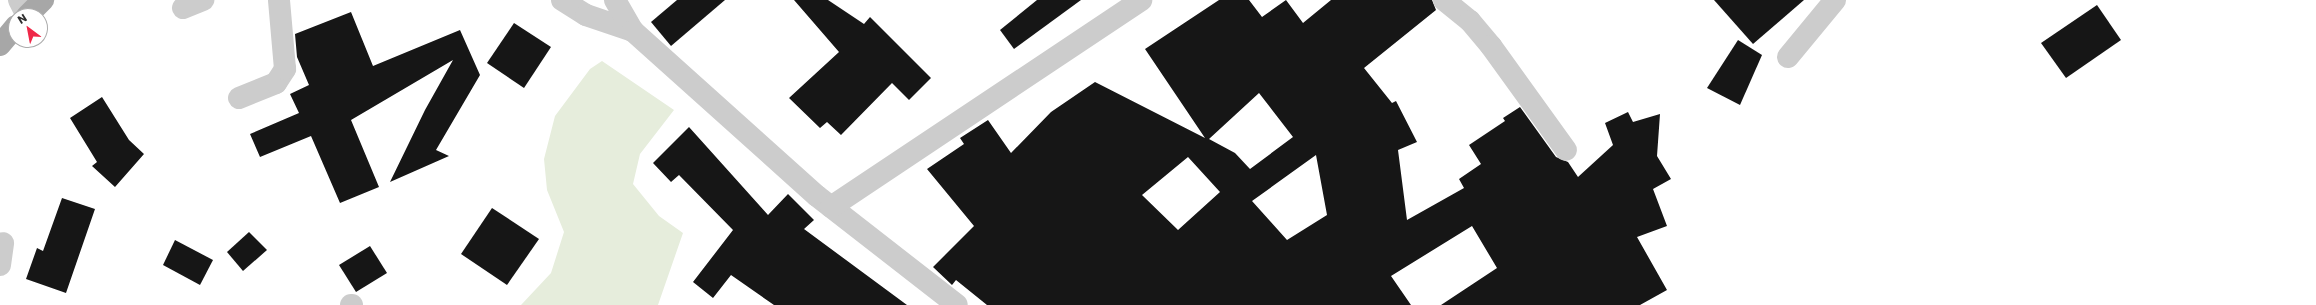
<!DOCTYPE html>
<style>
body{margin:0}
#map{position:relative;width:2316px;height:305px;overflow:hidden;background:#fff;font-family:Poppins,sans-serif}
div>[style]{position:absolute}
.green>*{inset:0;background:#e6eddc}
.building>*{inset:0;background:#161616}
.street>*{height:22px;margin:-11px;padding:0 11px;transform-origin:11px;border-radius:11px;background:#ccc}
.primary>*{height:22px;margin:-11px;padding:0 11px;transform-origin:11px;border-radius:11px;background:#a7a7a7}
span{translate:-50% -50%;white-space:nowrap;text-align:center;line-height:1.15;-webkit-text-stroke:4px #fff;paint-order:stroke}
.north{position:absolute;left:8px;top:8px;width:40px;height:40px;box-sizing:border-box;background:#fff;border:1px solid #acacac;border-radius:50%;rotate:328deg;font-size:11px;font-weight:700;line-height:16px;text-align:center;color:#2f2f2f}
.north::after{content:'';display:block;margin:auto;width:14px;height:18px;background:#ef2848;clip-path:polygon(50% 0,100% 100%,50% 72%,0 100%)}
</style>
<div id="map">
<div class="green">
<div style="clip-path:polygon(602px 61px,674px 110px,640px 154px,633px 184px,659px 216px,683px 233px,658px 305px,521px 305px,551px 273px,564px 232px,547px 190px,544px 159px,555px 116px,590px 69px)"></div>
</div>
<div class="building">
<div style="clip-path:polygon(677px 0,725px 0,671px 46px,651px 22px)"></div>
<div style="clip-path:polygon(794px 0,828px 0,864px 24px,870px 17px,931px 78px,909px 100px,892px 83px,841px 135px,827px 122px,820px 128px,789px 98px,839px 52px)"></div>
<div style="clip-path:polygon(1037px 0,1081px 0,1014px 49px,1000px 30px)"></div>
<div style="clip-path:polygon(evenodd,1219px 0,1249px 0,1262px 17px,1286px 0,1303px 23px,1331px 0,1432px 0,1436px 10px,1364px 68px,1392px 103px,1396px 101px,1417px 142px,1398px 150px,1407px 220px,1464px 188px,1459px 179px,1481px 164px,1469px 145px,1505px 121px,1503px 118px,1520px 107px,1556px 157px,1568px 162px,1578px 177px,1613px 145px,1605px 123px,1628px 112px,1633px 122px,1660px 114px,1657px 156px,1671px 179px,1653px 189px,1667px 226px,1637px 237px,1667px 290px,1640px 305px,1441px 305px,1497px 268px,1472px 226px,1391px 276px,1411px 305px,987px 305px,956px 280px,952px 285px,933px 267px,974px 226px,927px 169px,964px 144px,960px 138px,988px 120px,1011px 153px,1051px 112px,1095px 82px,1205px 138px,1145px 49px,1219px 0,1259px 93px,1293px 137px,1250px 169px,1235px 153px,1209px 139px,1259px 93px,1219px 0,1316px 155px,1327px 215px,1287px 240px,1252px 201px,1316px 155px,1219px 0,1188px 157px,1220px 192px,1178px 230px,1142px 195px,1188px 157px)"></div>
<div style="clip-path:polygon(1714px 0,1804px 0,1753px 44px)"></div>
<div style="clip-path:polygon(2097px 5px,2121px 40px,2066px 78px,2041px 43px)"></div>
<div style="clip-path:polygon(351px 12px,373px 66px,460px 30px,480px 75px,436px 150px,449px 156px,390px 182px,425px 110px,453px 60px,351px 120px,379px 187px,340px 203px,311px 136px,260px 157px,250px 134px,299px 113px,290px 94px,309px 85px,297px 57px,295px 34px)"></div>
<div style="clip-path:polygon(514px 23px,551px 47px,524px 88px,487px 63px)"></div>
<div style="clip-path:polygon(1738px 40px,1762px 55px,1740px 105px,1707px 88px)"></div>
<div style="clip-path:polygon(102px 97px,129px 140px,144px 154px,115px 187px,92px 166px,97px 162px,70px 118px)"></div>
<div style="clip-path:polygon(689px 127px,768px 215px,788px 194px,814px 220px,804px 229px,907px 305px,774px 305px,731px 275px,713px 298px,693px 282px,733px 230px,679px 175px,671px 182px,653px 163px)"></div>
<div style="clip-path:polygon(62px 198px,95px 209px,66px 293px,26px 279px,37px 248px,43px 251px)"></div>
<div style="clip-path:polygon(492px 208px,539px 239px,507px 285px,461px 254px)"></div>
<div style="clip-path:polygon(249px 232px,267px 250px,243px 271px,227px 252px)"></div>
<div style="clip-path:polygon(175px 240px,213px 260px,200px 285px,163px 265px)"></div>
<div style="clip-path:polygon(370px 246px,387px 273px,356px 292px,339px 265px)"></div>
</div>
<div class="street">
<div style="left:19px;top:0;width:18px;rotate:63deg"></div>
<div style="left:562px;top:0;width:28px;rotate:32deg"></div>
<div style="left:586px;top:15px;width:50px;rotate:18.8deg"></div>
<div style="left:615px;top:0;width:36px;rotate:60deg"></div>
<div style="left:633px;top:31px;width:247px;rotate:41.9deg"></div>
<div style="left:817px;top:196px;width:177px;rotate:37.9deg"></div>
<div style="left:1444px;top:0;width:33px;rotate:39deg"></div>
<div style="left:1470px;top:21px;width:33px;rotate:50deg"></div>
<div style="left:1491px;top:46px;width:128px;rotate:54.2deg"></div>
<div style="left:183px;top:8px;width:22px;rotate:-22deg"></div>
<div style="left:1788px;top:57px;width:74px;rotate:-50.5deg"></div>
<div style="left:239px;top:98px;width:40px;rotate:-22deg"></div>
<div style="left:276px;top:83px;width:17px;rotate:-57deg"></div>
<div style="left:285px;top:69px;width:69px;rotate:-95deg"></div>
<div style="left:831px;top:207px;width:373px;rotate:-33.7deg"></div>
<div style="left:0;top:265px;width:22px;rotate:-82deg"></div>
<div style="left:351px;top:305px;width:1px"></div>
</div>
<div class="primary">
<div style="left:27px;top:16px;width:23px;rotate:-45deg"></div>
<div style="left:0;top:45px;width:25px;rotate:-50deg"></div>
</div>
<div class="north">N</div>
</div>
